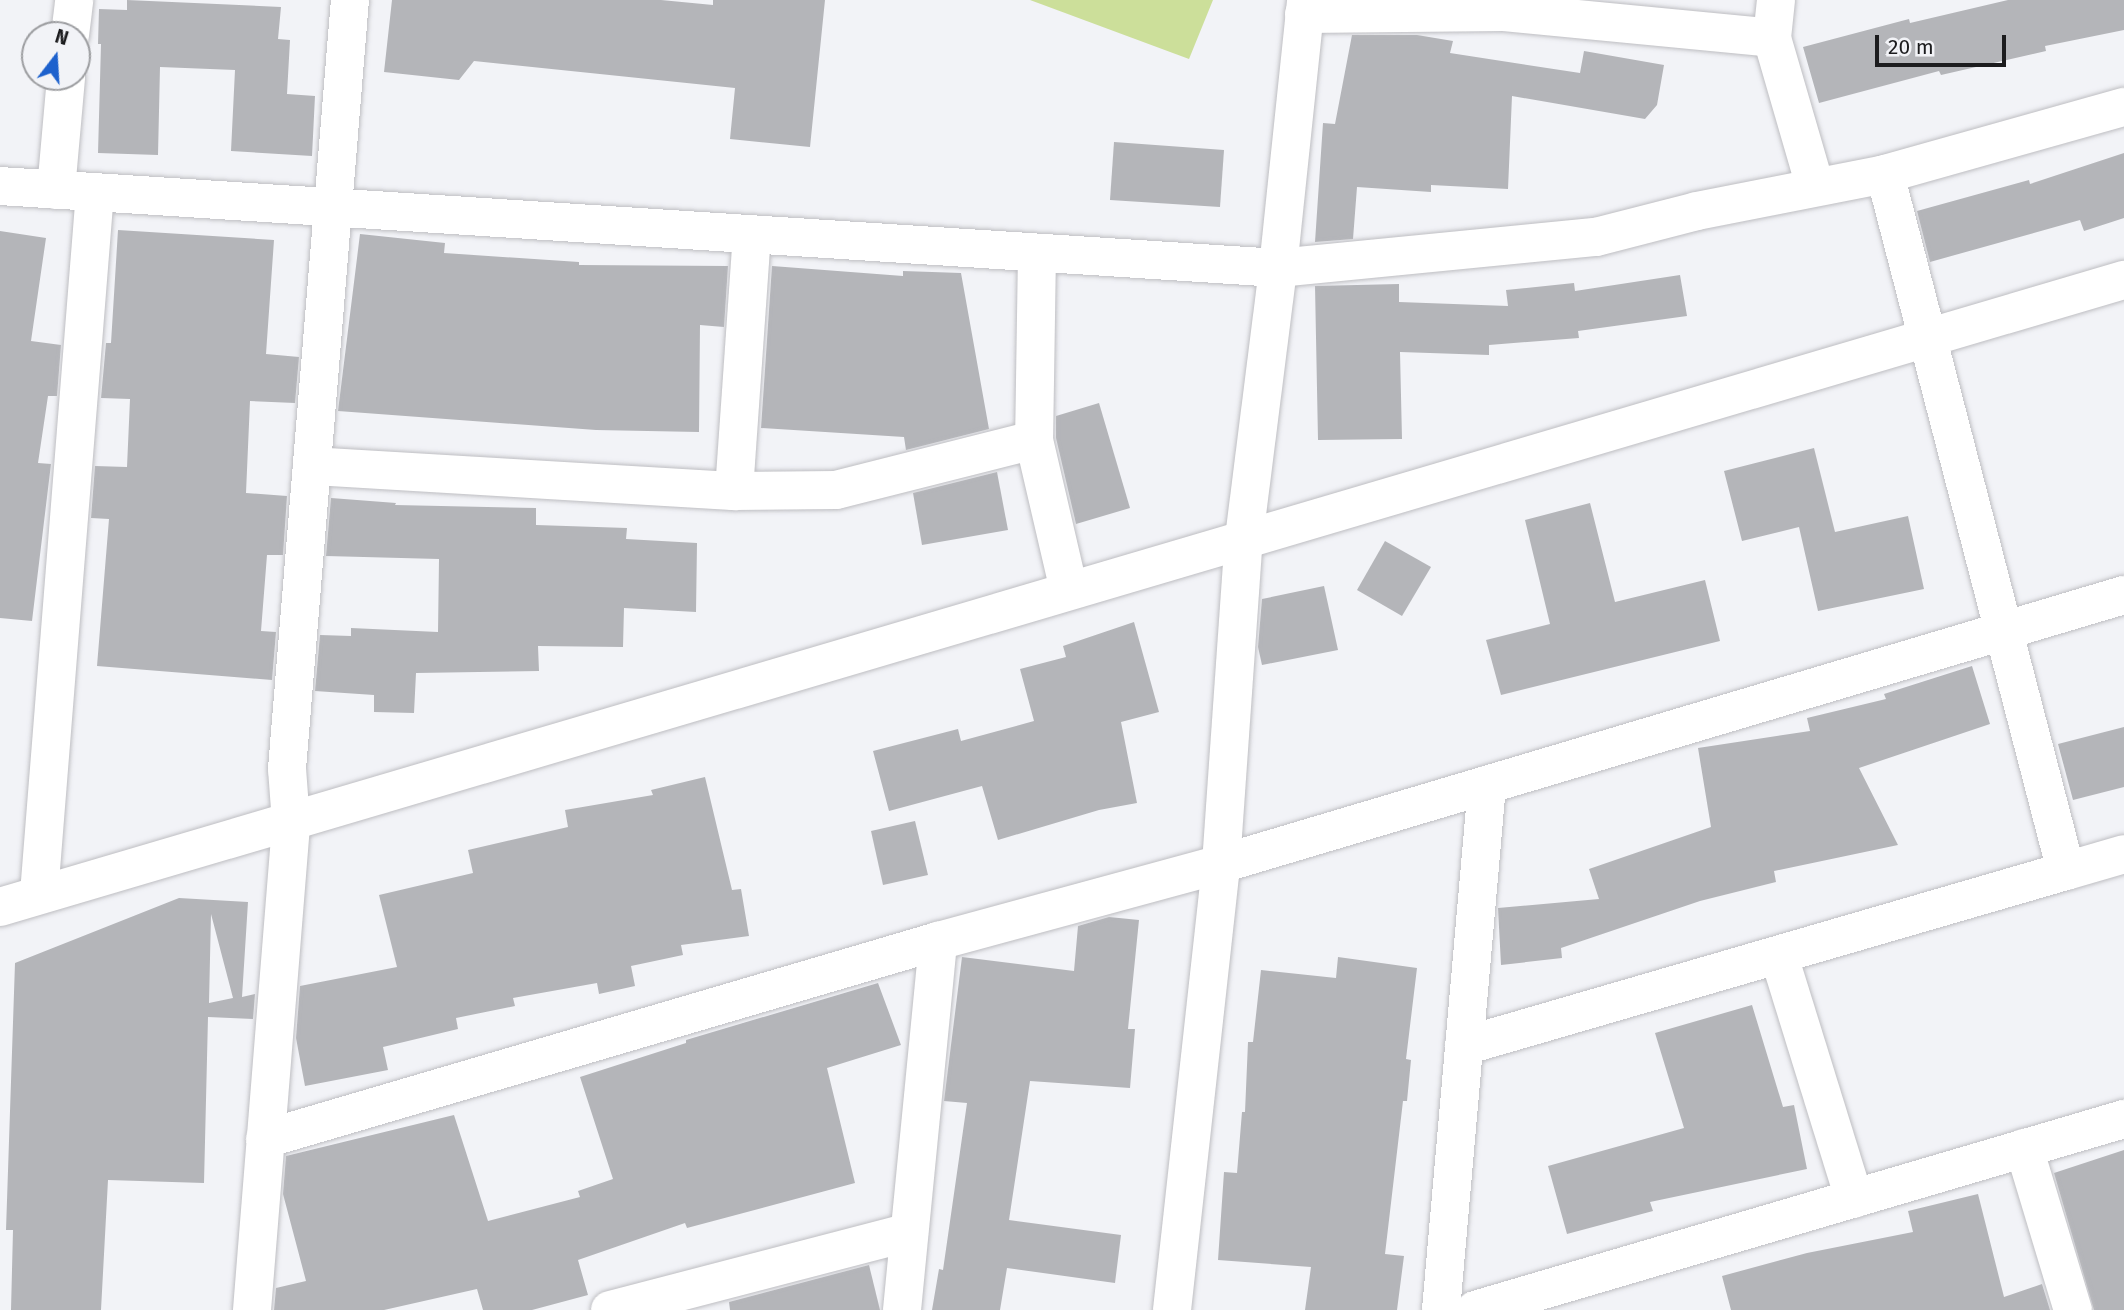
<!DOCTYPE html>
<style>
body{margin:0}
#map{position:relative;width:2124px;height:1310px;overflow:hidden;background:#f2f3f7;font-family:"Fira Sans",sans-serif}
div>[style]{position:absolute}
.green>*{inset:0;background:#ccdf9a}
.building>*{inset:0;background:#b4b5b9}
.roads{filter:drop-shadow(0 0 2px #bebec2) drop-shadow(0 0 2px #bebec2)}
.minor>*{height:38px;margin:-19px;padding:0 19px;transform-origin:19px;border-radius:19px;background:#fff}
span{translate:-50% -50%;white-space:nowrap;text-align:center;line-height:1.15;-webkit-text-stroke:5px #f2f3f7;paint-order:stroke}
.north{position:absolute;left:21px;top:21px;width:70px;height:70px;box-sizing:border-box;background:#f2f3f7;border:2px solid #9c9da0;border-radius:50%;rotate:17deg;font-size:19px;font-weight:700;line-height:28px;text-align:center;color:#1c1c1e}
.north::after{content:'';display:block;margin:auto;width:24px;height:32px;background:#1d61cd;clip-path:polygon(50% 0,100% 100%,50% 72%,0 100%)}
.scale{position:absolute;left:1875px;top:35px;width:131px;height:32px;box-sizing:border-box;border:4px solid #1c1c1e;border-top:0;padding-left:9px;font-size:21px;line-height:24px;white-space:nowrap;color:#1c1c1e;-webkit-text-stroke:5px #f2f3f7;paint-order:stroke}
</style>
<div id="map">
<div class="green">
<div style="clip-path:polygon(1030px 0,1213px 0,1189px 59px)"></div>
</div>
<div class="building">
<div style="clip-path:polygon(127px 0,281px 7px,278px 39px,290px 40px,287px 94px,315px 96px,312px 156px,231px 151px,235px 70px,160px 67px,158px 155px,98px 153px,101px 44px,98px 44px,99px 9px,127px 10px)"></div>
<div style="clip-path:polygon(392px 0,661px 0,713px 5px,713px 0,825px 0,810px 147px,730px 139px,735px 88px,474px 61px,459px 80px,384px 72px)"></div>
<div style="clip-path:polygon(2008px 0,2124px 0,2124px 30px,2045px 46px,2046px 51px,1941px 75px,1939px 71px,1819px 103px,1803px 47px,1909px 19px,1910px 23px)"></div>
<div style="clip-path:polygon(1352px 35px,1417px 35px,1453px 41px,1450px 53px,1580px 73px,1584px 51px,1664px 65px,1657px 105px,1645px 119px,1512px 96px,1508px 189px,1431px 185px,1431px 192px,1357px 187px,1353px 239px,1315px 242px,1323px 123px,1335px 124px)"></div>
<div style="clip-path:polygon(1114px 142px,1224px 150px,1220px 207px,1110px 200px)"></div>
<div style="clip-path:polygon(2124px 153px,2124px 218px,2084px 231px,2080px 220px,1930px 262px,1917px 211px,2029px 180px,2030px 184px)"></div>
<div style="clip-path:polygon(118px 230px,274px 240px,266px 354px,299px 357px,295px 403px,250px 401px,246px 493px,287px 496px,283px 555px,267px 555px,261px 631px,276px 632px,272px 680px,97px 666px,109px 519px,91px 518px,95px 466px,127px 467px,130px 399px,101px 398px,106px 343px,111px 343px)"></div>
<div style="clip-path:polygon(0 231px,46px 238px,31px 341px,61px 345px,57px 396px,48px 396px,38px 463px,51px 464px,32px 621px,0 618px)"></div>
<div style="clip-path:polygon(360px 234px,445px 243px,444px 253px,579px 262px,579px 265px,728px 266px,724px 327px,700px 325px,699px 432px,596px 430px,338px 411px)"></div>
<div style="clip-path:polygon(772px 266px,903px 276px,903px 271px,961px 273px,989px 429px,906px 450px,904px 437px,761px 428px)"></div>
<div style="clip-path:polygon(1680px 275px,1687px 316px,1578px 331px,1579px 338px,1489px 345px,1489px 355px,1400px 352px,1402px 439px,1318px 440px,1315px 286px,1399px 284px,1399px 302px,1508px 306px,1506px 290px,1574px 283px,1575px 291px)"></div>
<div style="clip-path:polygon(1099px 403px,1130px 508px,1076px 524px,1056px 438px,1056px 416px)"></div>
<div style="clip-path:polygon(1814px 448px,1835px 532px,1908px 516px,1924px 589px,1818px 611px,1799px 527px,1742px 541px,1724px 471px)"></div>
<div style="clip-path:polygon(997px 472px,1008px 530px,922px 545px,913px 493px)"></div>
<div style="clip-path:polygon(331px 498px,396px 503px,395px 505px,536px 508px,536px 525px,627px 528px,626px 539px,697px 543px,696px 612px,624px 608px,623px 647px,538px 646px,539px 671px,416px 673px,414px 713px,374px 712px,374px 695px,315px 691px,320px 635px,351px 636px,351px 628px,438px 632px,439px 559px,326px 556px)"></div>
<div style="clip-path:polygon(1590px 503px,1615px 602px,1705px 580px,1720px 641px,1501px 695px,1486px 640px,1550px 624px,1525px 520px)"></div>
<div style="clip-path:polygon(1385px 541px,1431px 567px,1402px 616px,1357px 590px)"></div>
<div style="clip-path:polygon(1324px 586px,1338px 650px,1262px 665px,1258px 647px,1262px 599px)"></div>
<div style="clip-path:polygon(1134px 622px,1159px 712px,1121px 722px,1137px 803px,1099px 810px,998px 840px,982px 786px,889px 811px,873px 751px,958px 729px,961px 741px,1034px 721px,1020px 669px,1066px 657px,1063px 646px)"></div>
<div style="clip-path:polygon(1972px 666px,1990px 724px,1859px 768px,1898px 845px,1774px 871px,1776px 882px,1700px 901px,1561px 948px,1562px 958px,1501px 965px,1498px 908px,1599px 899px,1589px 869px,1711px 827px,1698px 748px,1810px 731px,1807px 718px,1886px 699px,1884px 694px)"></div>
<div style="clip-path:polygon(2124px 727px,2124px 787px,2073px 800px,2058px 744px)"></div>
<div style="clip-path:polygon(705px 777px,732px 890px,741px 889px,749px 936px,681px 945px,683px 955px,631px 966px,635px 986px,599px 994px,597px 983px,513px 998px,515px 1006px,456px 1018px,458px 1029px,383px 1047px,388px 1070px,305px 1086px,296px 1038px,300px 986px,397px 967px,379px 895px,473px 873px,468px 850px,568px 827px,565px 810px,653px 795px,651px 790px)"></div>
<div style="clip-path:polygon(915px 821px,928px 875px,883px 885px,871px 831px)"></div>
<div style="clip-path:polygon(evenodd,179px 898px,248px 902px,242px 997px,255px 994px,253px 1019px,208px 1017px,204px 1183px,108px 1180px,101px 1310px,11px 1310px,13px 1230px,6px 1230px,15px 963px,179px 898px,211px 914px,233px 998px,209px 1003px,211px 914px)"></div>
<div style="clip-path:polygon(1109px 917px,1139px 920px,1128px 1029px,1135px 1029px,1130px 1088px,1030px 1081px,1009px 1220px,1121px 1235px,1115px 1283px,1007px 1268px,1000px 1310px,932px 1310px,939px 1269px,943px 1270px,967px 1103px,944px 1101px,962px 957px,1074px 971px,1078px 926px)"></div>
<div style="clip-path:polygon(1338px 957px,1417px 968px,1406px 1059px,1411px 1060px,1407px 1101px,1403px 1101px,1385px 1254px,1404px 1256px,1397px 1310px,1305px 1310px,1311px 1267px,1218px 1260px,1224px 1172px,1237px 1173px,1242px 1112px,1245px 1112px,1248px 1042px,1253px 1042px,1261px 970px,1336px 978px)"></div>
<div style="clip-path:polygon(878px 983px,901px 1045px,827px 1068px,855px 1183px,687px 1228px,685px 1223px,578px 1260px,588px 1295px,532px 1310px,483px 1310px,477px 1289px,384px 1310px,274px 1310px,276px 1288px,306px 1281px,283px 1194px,286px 1156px,454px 1115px,488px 1221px,580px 1197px,578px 1191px,613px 1179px,580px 1077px,686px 1043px,686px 1040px)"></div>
<div style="clip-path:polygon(1752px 1005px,1783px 1107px,1794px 1105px,1807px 1169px,1650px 1202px,1653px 1211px,1567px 1234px,1548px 1166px,1684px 1128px,1655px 1033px)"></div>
<div style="clip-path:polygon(2124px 1150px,2124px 1310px,2094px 1310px,2054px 1173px)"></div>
<div style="clip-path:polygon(1978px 1194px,2004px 1297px,2042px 1284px,2050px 1310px,1731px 1310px,1722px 1276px,1807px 1253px,1913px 1232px,1908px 1211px)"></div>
<div style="clip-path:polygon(869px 1265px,880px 1310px,730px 1310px,729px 1302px)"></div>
</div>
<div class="roads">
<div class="minor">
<div style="left:1776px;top:0;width:38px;rotate:96deg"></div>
<div style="left:1772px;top:38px;width:154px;rotate:73.8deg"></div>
<div style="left:1304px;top:14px;width:200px;rotate:-0.6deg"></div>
<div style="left:1504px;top:12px;width:269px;rotate:5.5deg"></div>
<div style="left:70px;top:35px;width:35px;rotate:-83deg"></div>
<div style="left:0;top:186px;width:1281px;rotate:3.67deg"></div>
<div style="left:1278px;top:268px;width:320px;rotate:-5.6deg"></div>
<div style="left:1596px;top:237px;width:104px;rotate:-14.4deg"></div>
<div style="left:1697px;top:211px;width:192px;rotate:-11.1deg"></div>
<div style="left:1885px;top:174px;width:248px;rotate:-15.7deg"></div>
<div style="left:56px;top:190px;width:113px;rotate:-84.9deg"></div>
<div style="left:1037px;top:253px;width:187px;rotate:90.9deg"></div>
<div style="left:1034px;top:440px;width:154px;rotate:76.9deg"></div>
<div style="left:312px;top:466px;width:423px;rotate:3.4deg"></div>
<div style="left:734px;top:491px;width:257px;rotate:-86deg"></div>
<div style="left:734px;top:491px;width:102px;rotate:-0.6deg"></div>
<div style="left:836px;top:490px;width:204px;rotate:-14.2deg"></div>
<div style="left:2066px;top:871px;width:60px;rotate:-16.3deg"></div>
<div style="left:39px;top:894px;width:704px;rotate:-85.44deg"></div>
<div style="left:0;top:907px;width:2215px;rotate:-16.45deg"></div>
<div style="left:1779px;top:956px;width:254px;rotate:72.8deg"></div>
<div style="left:1464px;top:1046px;width:627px;rotate:-16.21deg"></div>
<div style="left:2066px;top:871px;width:720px;rotate:-104.56deg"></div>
<div style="left:265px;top:1139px;width:702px;rotate:-16.39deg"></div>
<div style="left:938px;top:941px;width:293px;rotate:-15.2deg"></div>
<div style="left:1221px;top:864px;width:942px;rotate:-16.59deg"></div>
<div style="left:2024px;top:1148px;width:169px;rotate:73.2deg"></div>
<div style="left:252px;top:1310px;width:490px;rotate:-85.4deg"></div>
<div style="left:291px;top:822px;width:53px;rotate:-94.3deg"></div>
<div style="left:287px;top:769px;width:772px;rotate:-85.32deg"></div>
<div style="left:610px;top:1310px;width:309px;rotate:-14.6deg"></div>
<div style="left:902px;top:1310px;width:371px;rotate:-84.4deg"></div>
<div style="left:1172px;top:1310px;width:449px;rotate:-83.7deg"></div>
<div style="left:1221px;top:864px;width:327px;rotate:-86deg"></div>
<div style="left:1244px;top:538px;width:272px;rotate:-82.8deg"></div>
<div style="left:1278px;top:268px;width:269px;rotate:-84deg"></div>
<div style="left:1441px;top:1310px;width:527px;rotate:-84.99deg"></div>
<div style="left:1475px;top:1310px;width:677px;rotate:-16.4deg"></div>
</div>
</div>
<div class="north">N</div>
<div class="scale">20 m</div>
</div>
